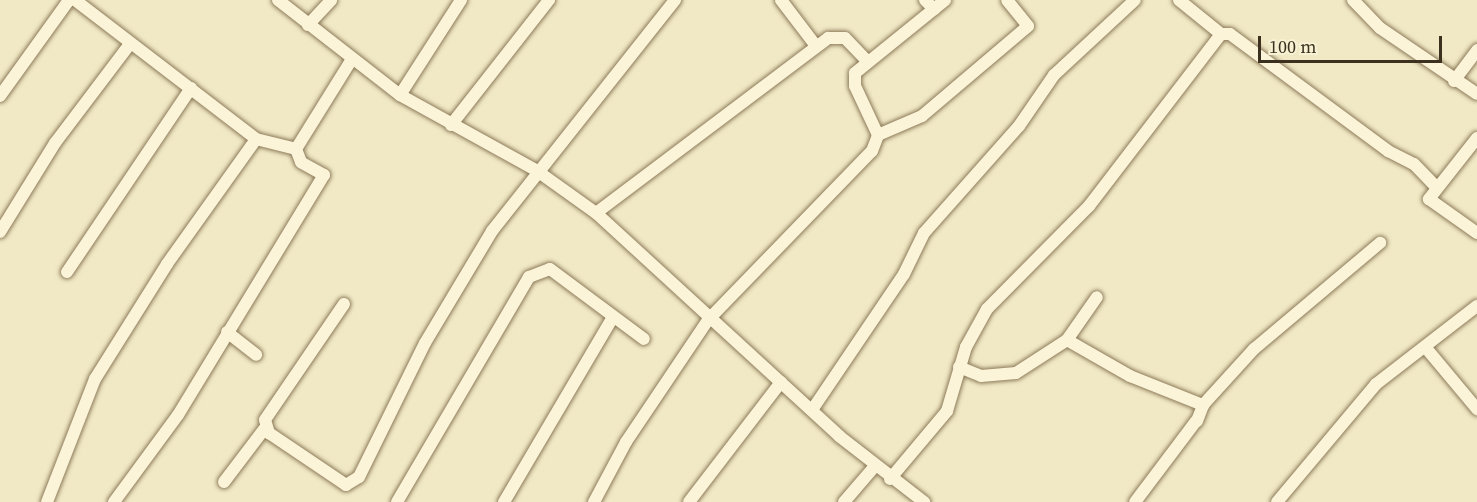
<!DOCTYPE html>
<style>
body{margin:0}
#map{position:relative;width:1477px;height:502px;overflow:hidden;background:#f1e9c5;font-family:"Source Serif 4",serif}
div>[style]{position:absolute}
.roads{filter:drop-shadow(0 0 2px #8d7b5a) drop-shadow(0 0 2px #8d7b5a)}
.minor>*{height:12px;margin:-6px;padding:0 6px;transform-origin:6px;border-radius:6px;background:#fbf4d9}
span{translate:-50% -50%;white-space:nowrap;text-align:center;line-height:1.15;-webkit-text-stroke:4.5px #f8f2d5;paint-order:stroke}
.scale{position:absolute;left:1258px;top:36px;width:184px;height:27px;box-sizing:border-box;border:3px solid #3c301e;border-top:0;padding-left:8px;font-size:18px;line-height:21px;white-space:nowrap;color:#3c301e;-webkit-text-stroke:4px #f8f2d5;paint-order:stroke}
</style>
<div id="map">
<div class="roads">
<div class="minor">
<div style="left:75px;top:0;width:228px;rotate:37.5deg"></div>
<div style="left:256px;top:139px;width:41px;rotate:14deg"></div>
<div style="left:278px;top:0;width:155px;rotate:37.9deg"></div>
<div style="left:400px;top:95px;width:155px;rotate:28.9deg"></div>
<div style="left:536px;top:170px;width:74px;rotate:35.6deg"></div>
<div style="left:596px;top:213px;width:330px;rotate:42.5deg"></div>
<div style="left:839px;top:436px;width:108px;rotate:37.8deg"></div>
<div style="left:781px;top:0;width:58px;rotate:52.7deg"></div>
<div style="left:925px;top:0;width:13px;rotate:45deg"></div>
<div style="left:1179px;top:0;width:54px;rotate:39deg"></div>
<div style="left:1353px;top:0;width:39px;rotate:46deg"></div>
<div style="left:1380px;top:28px;width:117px;rotate:34.2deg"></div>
<div style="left:308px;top:25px;width:34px;rotate:-47deg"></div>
<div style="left:1454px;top:81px;width:39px;rotate:-53deg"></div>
<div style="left:400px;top:95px;width:113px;rotate:-57.3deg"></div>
<div style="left:0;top:96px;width:118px;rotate:-54.3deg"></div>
<div style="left:451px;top:125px;width:159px;rotate:-51.9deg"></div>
<div style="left:878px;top:135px;width:48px;rotate:-23.4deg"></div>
<div style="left:922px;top:116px;width:139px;rotate:-40.3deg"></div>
<div style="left:1028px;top:26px;width:33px;rotate:-129deg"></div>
<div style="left:1477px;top:138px;width:78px;rotate:128.2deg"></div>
<div style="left:1429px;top:199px;width:59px;rotate:35.3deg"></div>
<div style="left:596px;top:213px;width:291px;rotate:-37deg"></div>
<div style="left:828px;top:38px;width:17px"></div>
<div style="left:845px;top:38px;width:30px;rotate:46deg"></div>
<div style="left:0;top:232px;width:105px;rotate:-58.3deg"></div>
<div style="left:55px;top:143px;width:124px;rotate:-52.9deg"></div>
<div style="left:67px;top:272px;width:222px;rotate:-56deg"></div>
<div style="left:344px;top:304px;width:140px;rotate:124.3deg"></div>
<div style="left:265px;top:420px;width:14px;rotate:73deg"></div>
<div style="left:269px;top:433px;width:93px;rotate:34deg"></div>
<div style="left:346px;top:485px;width:15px;rotate:-32deg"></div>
<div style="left:359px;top:477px;width:149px;rotate:-63.8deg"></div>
<div style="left:425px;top:343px;width:131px;rotate:-59.1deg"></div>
<div style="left:492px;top:231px;width:295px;rotate:-51.6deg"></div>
<div style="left:227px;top:332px;width:37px;rotate:38deg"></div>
<div style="left:1067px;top:340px;width:73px;rotate:29.7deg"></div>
<div style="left:1130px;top:376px;width:79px;rotate:21.7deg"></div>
<div style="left:1426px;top:348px;width:80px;rotate:50.1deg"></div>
<div style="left:959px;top:367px;width:24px;rotate:22deg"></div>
<div style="left:981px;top:376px;width:35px;rotate:-5deg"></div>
<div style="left:1016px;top:373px;width:61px;rotate:-32.9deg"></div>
<div style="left:1067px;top:340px;width:52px;rotate:-55.1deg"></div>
<div style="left:812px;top:410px;width:164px;rotate:-55.9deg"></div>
<div style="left:904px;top:274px;width:46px;rotate:-64deg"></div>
<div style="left:924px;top:233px;width:143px;rotate:-48.4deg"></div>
<div style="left:1019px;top:126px;width:62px;rotate:-55.5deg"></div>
<div style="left:1054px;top:75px;width:110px;rotate:-42.8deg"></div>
<div style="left:1197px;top:421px;width:17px;rotate:-69deg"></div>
<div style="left:1203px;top:405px;width:76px;rotate:-47.7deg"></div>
<div style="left:1254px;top:349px;width:165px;rotate:-40.1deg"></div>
<div style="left:890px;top:479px;width:89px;rotate:-50deg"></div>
<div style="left:947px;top:411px;width:67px;rotate:-73.5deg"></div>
<div style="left:966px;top:347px;width:43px;rotate:-61.1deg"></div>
<div style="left:987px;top:309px;width:145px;rotate:-45.3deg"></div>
<div style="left:1089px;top:206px;width:217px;rotate:-52.5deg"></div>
<div style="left:1221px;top:34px;width:9px"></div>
<div style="left:1230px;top:34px;width:197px;rotate:36.5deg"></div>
<div style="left:1388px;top:151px;width:29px;rotate:27deg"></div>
<div style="left:1414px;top:164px;width:32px;rotate:46deg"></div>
<div style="left:224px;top:482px;width:68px;rotate:-52.8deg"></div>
<div style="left:47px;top:502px;width:132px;rotate:-68.7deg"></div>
<div style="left:95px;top:379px;width:136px;rotate:-57.9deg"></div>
<div style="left:167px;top:264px;width:153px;rotate:-54.5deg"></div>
<div style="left:114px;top:502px;width:108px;rotate:-53.7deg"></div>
<div style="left:178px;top:415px;width:281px;rotate:-58.7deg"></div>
<div style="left:324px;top:175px;width:26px;rotate:-151deg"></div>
<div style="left:301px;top:162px;width:14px;rotate:-111deg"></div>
<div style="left:296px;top:149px;width:106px;rotate:-58.1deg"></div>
<div style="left:397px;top:502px;width:261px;rotate:-59.6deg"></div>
<div style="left:529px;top:277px;width:22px;rotate:-21deg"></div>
<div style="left:550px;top:269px;width:117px;rotate:36.7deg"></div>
<div style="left:504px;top:502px;width:212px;rotate:-59.5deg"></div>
<div style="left:594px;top:502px;width:68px;rotate:-61.9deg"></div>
<div style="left:626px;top:442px;width:147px;rotate:-56.1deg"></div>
<div style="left:708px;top:320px;width:235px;rotate:-45.9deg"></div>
<div style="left:872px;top:151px;width:17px;rotate:-69deg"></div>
<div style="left:878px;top:135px;width:54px;rotate:-115.1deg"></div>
<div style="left:855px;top:86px;width:13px;rotate:-90deg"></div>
<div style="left:855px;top:73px;width:116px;rotate:-39deg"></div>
<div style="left:689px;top:502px;width:151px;rotate:-52.5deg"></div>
<div style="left:844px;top:502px;width:48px;rotate:-49.3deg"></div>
<div style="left:1135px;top:502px;width:101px;rotate:-53deg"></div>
<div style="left:1277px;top:502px;width:154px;rotate:-50deg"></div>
<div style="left:1376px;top:384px;width:128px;rotate:-37.7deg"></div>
</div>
</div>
<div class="scale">100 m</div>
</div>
